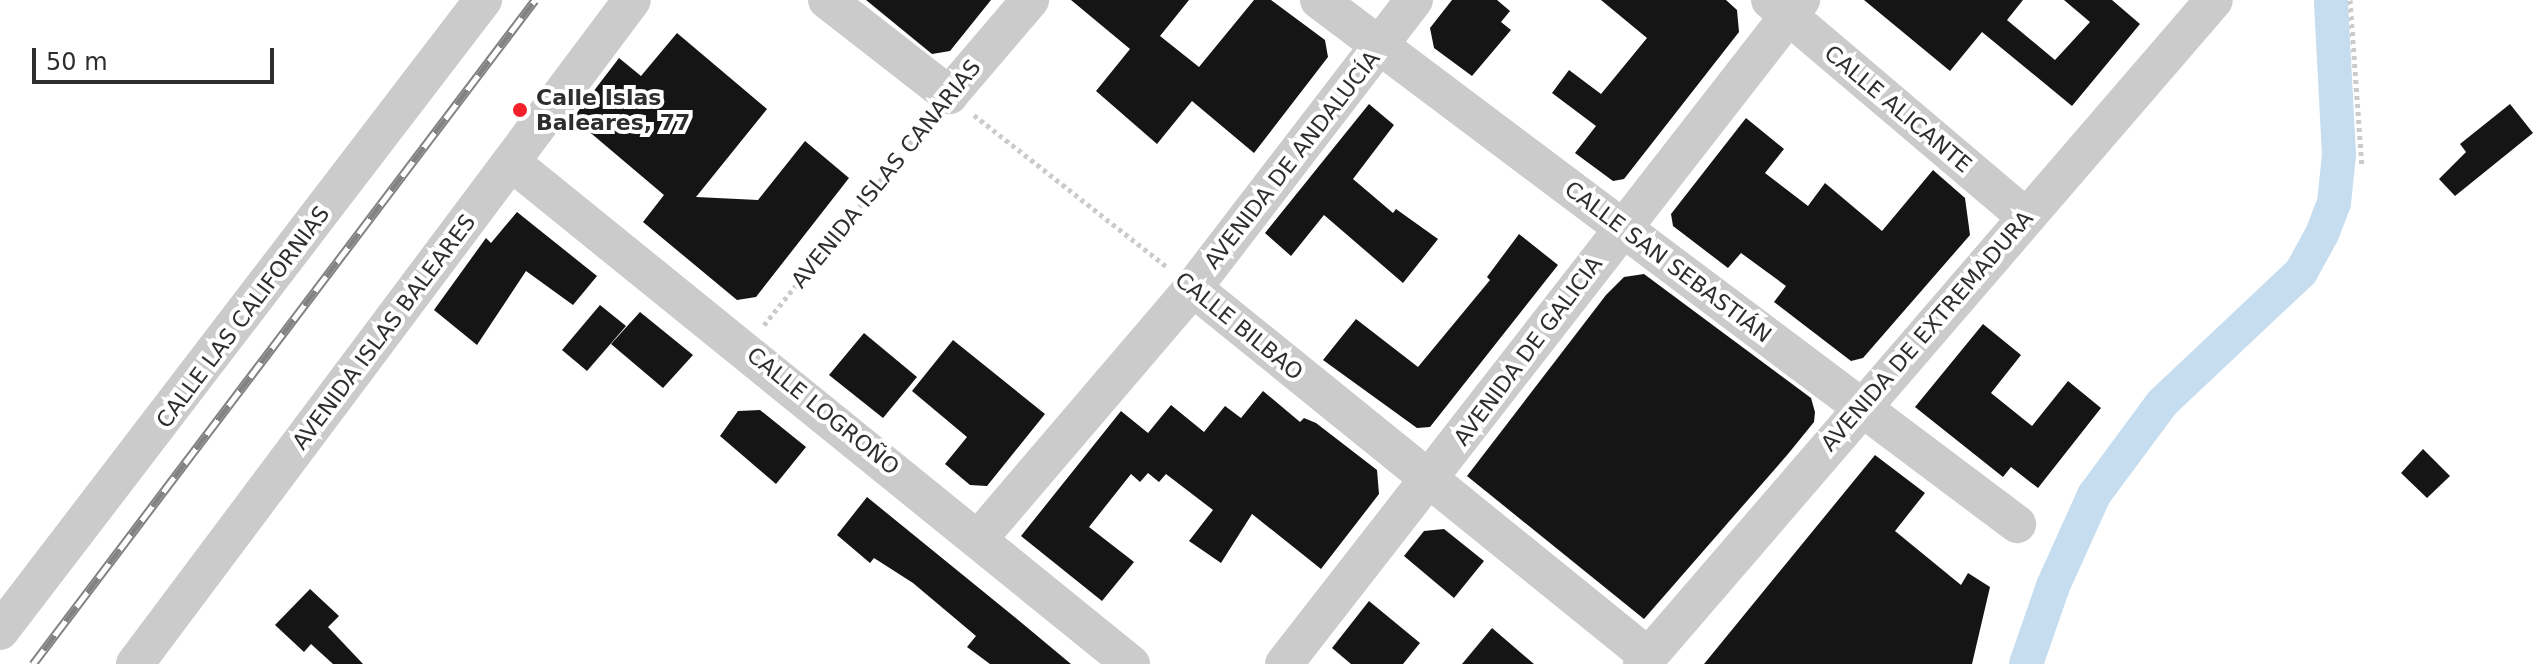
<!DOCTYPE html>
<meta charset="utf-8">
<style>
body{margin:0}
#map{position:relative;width:2535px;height:664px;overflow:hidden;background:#fff;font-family:"DejaVu Sans",sans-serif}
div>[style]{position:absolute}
.canal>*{height:34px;margin:-17px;padding:0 17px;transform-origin:17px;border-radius:17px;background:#c5ddef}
.building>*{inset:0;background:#151515}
.path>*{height:5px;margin-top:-2.5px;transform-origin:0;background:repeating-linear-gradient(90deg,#cbcbcb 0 4px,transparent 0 8px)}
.minor>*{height:38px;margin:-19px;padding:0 19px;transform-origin:19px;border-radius:19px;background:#cbcbcb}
.rail>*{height:9px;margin-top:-4.5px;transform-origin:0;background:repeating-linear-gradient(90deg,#fff 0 18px,#838383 0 36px);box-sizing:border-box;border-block:2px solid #838383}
.dots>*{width:22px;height:22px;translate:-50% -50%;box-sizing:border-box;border:4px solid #fff;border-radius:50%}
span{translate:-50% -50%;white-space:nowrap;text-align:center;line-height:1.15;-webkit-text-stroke:8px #fff;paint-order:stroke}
.poi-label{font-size:22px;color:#2e2e2e;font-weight:700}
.left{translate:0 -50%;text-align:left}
.street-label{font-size:22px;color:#2e2e2e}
.scale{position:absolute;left:32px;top:48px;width:242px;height:36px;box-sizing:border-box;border:4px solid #2e2e2e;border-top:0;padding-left:10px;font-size:24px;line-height:28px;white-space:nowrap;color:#2e2e2e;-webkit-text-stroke:6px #fff;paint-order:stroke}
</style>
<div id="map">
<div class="canal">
<div style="left:2026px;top:664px;width:83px;rotate:-70.9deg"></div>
<div style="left:2053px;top:586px;width:100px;rotate:-65.7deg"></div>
<div style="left:2094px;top:495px;width:114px;rotate:-53.5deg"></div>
<div style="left:2162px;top:403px;width:191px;rotate:-43.3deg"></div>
<div style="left:2301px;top:272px;width:43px;rotate:-61.1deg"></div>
<div style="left:2322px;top:234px;width:33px;rotate:-69deg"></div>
<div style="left:2334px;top:203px;width:48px;rotate:-84.1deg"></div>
<div style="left:2339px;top:155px;width:155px;rotate:-93deg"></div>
</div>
<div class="building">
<div style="clip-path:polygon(866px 0,991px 0,950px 51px,932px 54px)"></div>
<div style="clip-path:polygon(1071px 0,1189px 0,1160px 36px,1199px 67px,1254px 0,1271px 0,1325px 40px,1328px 57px,1254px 153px,1192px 101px,1157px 144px,1096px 91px,1130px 49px)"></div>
<div style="clip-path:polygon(1452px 0,1497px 0,1510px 11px,1501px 22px,1511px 30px,1472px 76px,1434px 48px,1430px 28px)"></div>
<div style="clip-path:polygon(1601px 0,1726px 0,1737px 10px,1739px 32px,1624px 179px,1613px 181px,1575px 153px,1596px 126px,1552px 93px,1569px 70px,1601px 94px,1647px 38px)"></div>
<div style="clip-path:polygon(1864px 0,2023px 0,2007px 20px,2055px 60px,2090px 22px,2064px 0,2112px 0,2140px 24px,2072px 106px,1982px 32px,1950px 71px)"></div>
<div style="clip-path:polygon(677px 33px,767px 109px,696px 197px,758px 200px,805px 141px,849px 178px,756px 297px,737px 300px,643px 222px,664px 195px,573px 118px,619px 58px,641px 76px)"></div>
<div style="clip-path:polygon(1369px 104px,1394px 125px,1353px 179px,1393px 213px,1396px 209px,1438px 239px,1403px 283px,1324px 215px,1291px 256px,1265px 233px)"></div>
<div style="clip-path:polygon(2510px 104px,2533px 133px,2455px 196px,2439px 179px,2466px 152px,2460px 144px)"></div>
<div style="clip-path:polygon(1746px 118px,1784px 149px,1765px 173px,1808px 206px,1825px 183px,1882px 231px,1933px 170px,1965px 198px,1970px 235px,1863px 358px,1851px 361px,1774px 302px,1786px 286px,1741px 253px,1728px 268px,1673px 226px,1671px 214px)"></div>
<div style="clip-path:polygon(517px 212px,597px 276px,573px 305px,526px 271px,477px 345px,434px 310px,486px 238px,491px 243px)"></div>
<div style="clip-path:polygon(1519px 234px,1558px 265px,1430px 427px,1417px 428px,1323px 360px,1356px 319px,1418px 367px,1490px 280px,1487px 277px)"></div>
<div style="clip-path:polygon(1644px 274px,1811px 398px,1815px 412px,1814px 422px,1788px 454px,1644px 619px,1467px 476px,1606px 295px,1624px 277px)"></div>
<div style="clip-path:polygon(600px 305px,626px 326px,587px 371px,562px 350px)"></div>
<div style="clip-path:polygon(640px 312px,693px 355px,663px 388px,611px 344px)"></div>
<div style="clip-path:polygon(1983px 324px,2021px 355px,1991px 393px,2032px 426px,2068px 381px,2101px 408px,2038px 488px,2011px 467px,2003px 477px,1915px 407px)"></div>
<div style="clip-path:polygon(864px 333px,917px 377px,883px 418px,829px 375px)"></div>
<div style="clip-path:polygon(953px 340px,1045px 414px,987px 486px,970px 485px,945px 464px,967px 437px,912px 391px)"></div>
<div style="clip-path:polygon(1263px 391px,1300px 422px,1304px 418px,1316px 423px,1377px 470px,1379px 494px,1321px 569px,1252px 514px,1221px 563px,1189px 541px,1213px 510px,1166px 474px,1159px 482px,1148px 473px,1140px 482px,1131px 474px,1089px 527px,1134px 562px,1102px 601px,1021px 536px,1121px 411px,1148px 433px,1171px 405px,1204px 432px,1225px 406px,1241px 418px)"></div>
<div style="clip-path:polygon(760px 410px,806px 447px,776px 484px,720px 436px,738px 411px)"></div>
<div style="clip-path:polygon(2423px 449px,2450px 476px,2427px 498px,2401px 473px)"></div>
<div style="clip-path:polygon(1875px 455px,1925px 493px,1895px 531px,1961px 585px,1968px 573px,1990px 587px,1972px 664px,1704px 664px)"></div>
<div style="clip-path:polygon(867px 497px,1017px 619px,1071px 664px,990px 664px,967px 647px,976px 636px,913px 583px,874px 558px,870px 563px,837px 535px)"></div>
<div style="clip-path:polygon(1444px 529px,1484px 561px,1454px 598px,1404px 556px,1424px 531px)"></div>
<div style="clip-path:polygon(310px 589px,339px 616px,328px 627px,363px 664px,333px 664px,311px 644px,304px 652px,275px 625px)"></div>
<div style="clip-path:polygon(1369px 601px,1420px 643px,1403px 664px,1351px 664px,1332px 648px)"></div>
<div style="clip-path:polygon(1492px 628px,1534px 664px,1462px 664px)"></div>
</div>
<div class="path">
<div style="left:2350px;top:0;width:167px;rotate:85.9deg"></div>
<div style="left:974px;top:115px;width:246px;rotate:38.2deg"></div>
<div style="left:764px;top:325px;width:262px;rotate:-51.2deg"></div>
</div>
<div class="minor">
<div style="left:827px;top:0;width:155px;rotate:37.9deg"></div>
<div style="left:949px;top:95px;width:125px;rotate:-49.5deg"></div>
<div style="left:1319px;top:0;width:873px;rotate:36.9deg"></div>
<div style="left:1770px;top:0;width:336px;rotate:40.3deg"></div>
<div style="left:511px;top:162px;width:798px;rotate:39deg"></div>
<div style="left:1193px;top:288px;width:585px;rotate:38.97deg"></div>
<div style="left:980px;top:537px;width:328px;rotate:-49.5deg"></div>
<div style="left:1193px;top:288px;width:363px;rotate:-52.5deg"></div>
<div style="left:0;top:631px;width:795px;rotate:-52.57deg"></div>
<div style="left:135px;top:664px;width:829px;rotate:-53.19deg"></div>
<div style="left:1284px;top:664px;width:842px;rotate:-52.1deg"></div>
<div style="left:1642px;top:664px;width:876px;rotate:-49.26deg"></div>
</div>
<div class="rail">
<div style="left:33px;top:664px;width:832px;rotate:-52.91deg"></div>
</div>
<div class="dots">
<div style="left:520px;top:110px;background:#f62028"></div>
</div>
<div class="poi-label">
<span class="left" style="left:536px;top:110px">Calle Islas<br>Baleares, 77</span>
</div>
<div class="street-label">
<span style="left:1898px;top:109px;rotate:40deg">CALLE ALICANTE</span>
<span style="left:1292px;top:160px;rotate:-52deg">AVENIDA DE ANDALUCÍA</span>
<span style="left:886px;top:174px;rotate:-51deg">AVENIDA ISLAS CANARIAS</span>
<span style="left:1668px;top:262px;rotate:37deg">CALLE SAN SEBASTIÁN</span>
<span style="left:243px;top:317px;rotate:-53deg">CALLE LAS CALIFORNIAS</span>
<span style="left:1239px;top:326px;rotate:39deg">CALLE BILBAO</span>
<span style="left:1927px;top:331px;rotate:-49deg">AVENIDA DE EXTREMADURA</span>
<span style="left:384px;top:332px;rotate:-53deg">AVENIDA ISLAS BALEARES</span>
<span style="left:1528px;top:351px;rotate:-53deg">AVENIDA DE GALICIA</span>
<span style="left:823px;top:411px;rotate:39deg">CALLE LOGROÑO</span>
</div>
<div class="scale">50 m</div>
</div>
